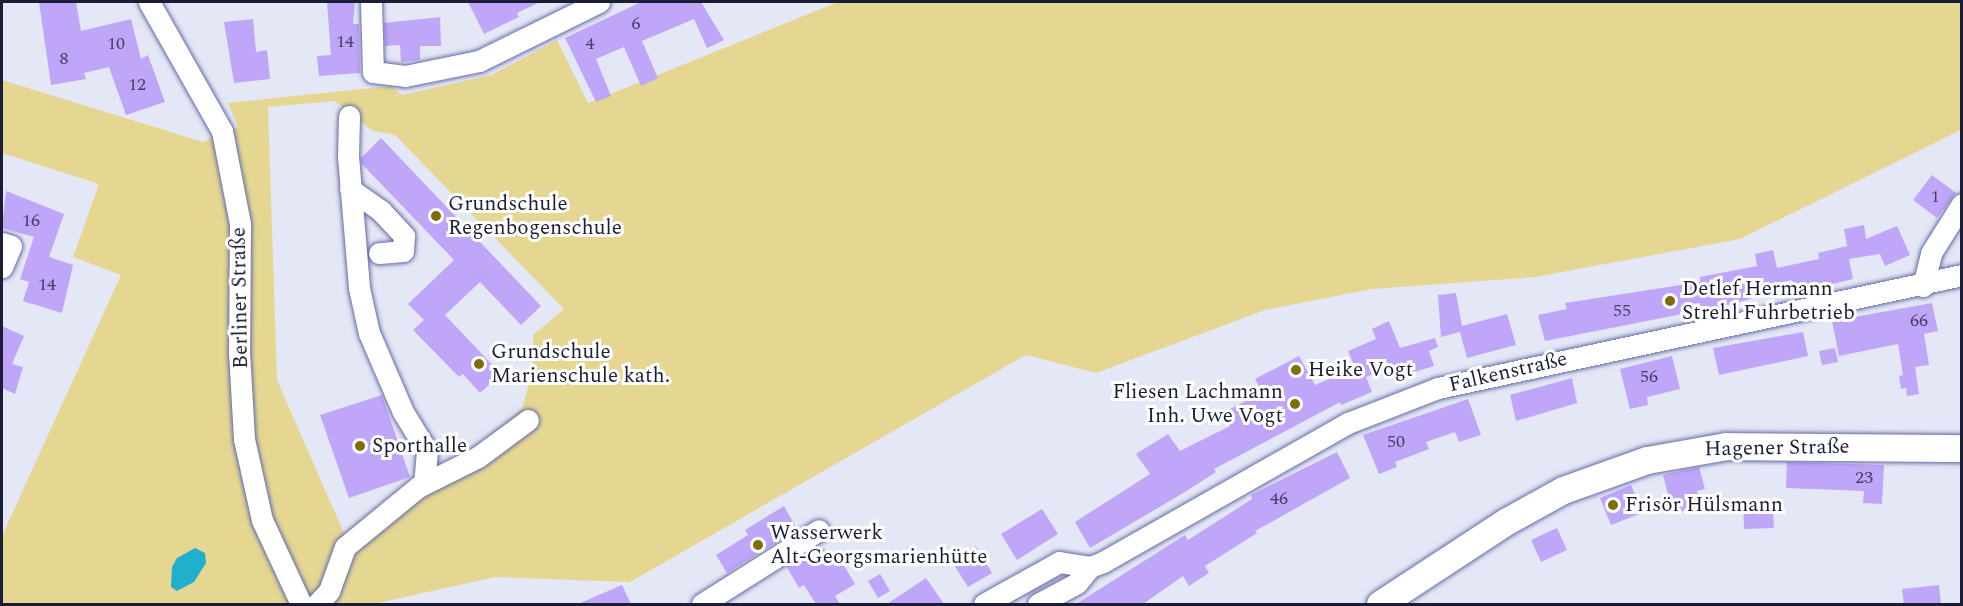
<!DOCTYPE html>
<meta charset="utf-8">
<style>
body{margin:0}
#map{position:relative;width:1963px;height:606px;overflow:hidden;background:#e4e7f5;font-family:Spectral,serif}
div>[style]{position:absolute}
.green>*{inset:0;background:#e5d792}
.water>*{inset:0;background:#22aecd}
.building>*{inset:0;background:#bfa6f8}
.roads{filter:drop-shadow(0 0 2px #646ba8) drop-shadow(0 0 2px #646ba8)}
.minor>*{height:21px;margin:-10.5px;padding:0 10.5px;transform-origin:10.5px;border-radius:10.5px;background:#fff}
.major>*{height:27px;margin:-13.5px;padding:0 13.5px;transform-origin:13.5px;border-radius:13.5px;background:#fff}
.dots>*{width:16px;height:16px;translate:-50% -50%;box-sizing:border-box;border:3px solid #fff;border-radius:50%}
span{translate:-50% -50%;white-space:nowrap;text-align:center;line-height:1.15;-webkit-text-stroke:6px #fff;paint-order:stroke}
.number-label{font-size:18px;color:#443f66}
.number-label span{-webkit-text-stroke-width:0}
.poi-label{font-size:21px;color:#1b1d36}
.left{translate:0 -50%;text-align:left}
.right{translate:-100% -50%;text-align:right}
.street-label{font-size:21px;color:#1b1d36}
.frame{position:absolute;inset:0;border:3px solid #1b1d36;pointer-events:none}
</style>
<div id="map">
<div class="green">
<div style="clip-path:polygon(evenodd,838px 2px,1962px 2px,1961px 130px,1740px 239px,1535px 277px,1372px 289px,1265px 310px,1096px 373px,1026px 355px,630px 582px,495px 577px,373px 604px,2px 604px,2px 536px,121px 275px,73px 257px,99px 184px,2px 153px,2px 80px,203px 142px,238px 127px,228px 103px,391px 86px,402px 95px,492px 75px,557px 40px,588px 103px,838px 2px,335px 101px,373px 131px,395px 135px,564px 309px,533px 335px,533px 368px,522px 409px,350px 547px,277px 380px,268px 107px,335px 101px)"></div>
</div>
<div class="water">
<div style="clip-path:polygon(195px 548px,205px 553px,206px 563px,194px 582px,177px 591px,171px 587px,172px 567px,177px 558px)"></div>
</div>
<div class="building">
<div style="clip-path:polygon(39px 2px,76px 2px,81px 31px,131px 19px,141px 59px,148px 55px,165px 102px,126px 115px,109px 67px,84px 73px,86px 79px,51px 85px)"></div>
<div style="clip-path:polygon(327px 2px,355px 2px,353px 24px,359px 24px,360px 73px,319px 76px,317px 56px,331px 55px)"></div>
<div style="clip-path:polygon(468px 2px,540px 2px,517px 13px,519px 17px,484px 34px)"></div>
<div style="clip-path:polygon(641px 2px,701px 2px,724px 40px,707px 48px,694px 19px,642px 41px,658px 78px,641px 86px,624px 47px,596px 59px,611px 96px,596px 102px,565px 38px)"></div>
<div style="clip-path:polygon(440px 17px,441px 46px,420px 46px,420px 60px,401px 62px,400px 45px,385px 46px,384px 23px)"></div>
<div style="clip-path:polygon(253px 19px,256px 52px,267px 50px,270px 79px,234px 83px,224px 22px)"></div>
<div style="clip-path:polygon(381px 138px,541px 306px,521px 325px,480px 282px,445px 315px,501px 374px,480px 393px,463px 374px,459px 377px,413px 330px,424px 320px,408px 304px,454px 260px,361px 163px,361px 158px)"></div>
<div style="clip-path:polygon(1932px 175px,1956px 193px,1937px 218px,1913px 200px)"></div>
<div style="clip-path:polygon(6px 191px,64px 214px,49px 257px,73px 265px,62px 313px,23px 301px,29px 282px,20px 279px,34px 237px,2px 228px)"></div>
<div style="clip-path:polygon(1864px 225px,1866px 239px,1897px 226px,1910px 255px,1885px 266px,1880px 254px,1849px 259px,1853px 279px,1795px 293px,1792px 280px,1761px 286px,1763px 295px,1733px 304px,1545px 341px,1538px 315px,1567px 309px,1565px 303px,1700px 282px,1700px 277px,1757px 266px,1755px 254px,1773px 250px,1777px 268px,1819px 259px,1818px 253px,1847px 246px,1844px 229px)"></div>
<div style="clip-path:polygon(1456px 293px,1462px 326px,1507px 314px,1516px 345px,1467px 358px,1460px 332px,1441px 337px,1438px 295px)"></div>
<div style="clip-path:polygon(1932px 303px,1938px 331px,1924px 334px,1929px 365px,1915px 367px,1919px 394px,1907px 396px,1906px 388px,1901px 389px,1899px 376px,1903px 375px,1898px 344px,1839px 356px,1832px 321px)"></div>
<div style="clip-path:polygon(1389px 321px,1400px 348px,1435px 338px,1438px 347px,1429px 351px,1434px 366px,1405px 375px,1402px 362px,1366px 377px,1372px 392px,1341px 405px,1340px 402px,1214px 469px,1216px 472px,1185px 492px,1090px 548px,1075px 522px,1150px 474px,1136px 454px,1168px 434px,1180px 451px,1230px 426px,1223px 413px,1262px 392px,1255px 379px,1299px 356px,1315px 385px,1355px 368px,1348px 351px,1376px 339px,1372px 329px)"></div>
<div style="clip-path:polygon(2px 326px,24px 336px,12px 364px,23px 367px,15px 394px,2px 388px)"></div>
<div style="clip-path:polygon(1803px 332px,1808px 356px,1719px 375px,1713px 348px)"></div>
<div style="clip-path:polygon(1835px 348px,1838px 362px,1822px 365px,1819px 351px)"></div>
<div style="clip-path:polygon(1672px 356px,1680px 389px,1647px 397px,1648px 405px,1630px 409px,1620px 369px)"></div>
<div style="clip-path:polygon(1572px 378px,1577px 403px,1516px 421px,1510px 395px)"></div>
<div style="clip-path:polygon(382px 395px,410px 477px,349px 498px,320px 415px)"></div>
<div style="clip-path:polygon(1468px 399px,1481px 435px,1459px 442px,1455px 432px,1426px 442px,1429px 449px,1395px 462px,1397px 467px,1379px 474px,1363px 435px)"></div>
<div style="clip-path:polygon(1337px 452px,1350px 478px,1255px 531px,1257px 533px,1205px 566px,1209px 573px,1189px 586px,1183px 576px,1143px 604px,1076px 604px,1185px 535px,1188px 540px,1252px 499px,1251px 495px)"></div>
<div style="clip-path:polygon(1787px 462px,1884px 465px,1882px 504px,1863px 503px,1864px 491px,1786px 488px)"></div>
<div style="clip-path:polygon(1699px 467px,1705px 489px,1697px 491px,1701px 507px,1673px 513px,1663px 475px)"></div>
<div style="clip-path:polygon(1631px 485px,1642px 513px,1611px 525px,1600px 498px)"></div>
<div style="clip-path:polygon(1772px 499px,1774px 528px,1744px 529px,1743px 501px)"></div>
<div style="clip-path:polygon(784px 506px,797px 529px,727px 573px,716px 555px,748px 535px,745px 530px)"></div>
<div style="clip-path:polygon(1042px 509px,1058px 534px,1017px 560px,1001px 534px)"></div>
<div style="clip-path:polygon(1557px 528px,1567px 550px,1541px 562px,1531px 540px)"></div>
<div style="clip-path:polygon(976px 546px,992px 573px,968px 587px,951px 560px)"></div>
<div style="clip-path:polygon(824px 548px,835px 566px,842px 562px,855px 584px,835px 596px,840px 604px,816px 604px,804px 585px,799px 588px,786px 566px,811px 550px,813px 554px)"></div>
<div style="clip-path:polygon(880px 574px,890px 591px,878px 598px,868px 581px)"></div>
<div style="clip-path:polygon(926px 578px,944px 604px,887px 604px)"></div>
<div style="clip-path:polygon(622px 585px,631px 604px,578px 604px)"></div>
<div style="clip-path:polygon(1939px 585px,1941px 604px,1904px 604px,1902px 589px)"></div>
</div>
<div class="roads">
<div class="minor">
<div style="left:149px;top:2px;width:148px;rotate:60.5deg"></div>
<div style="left:222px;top:131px;width:95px;rotate:79deg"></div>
<div style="left:240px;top:224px;width:128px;rotate:90.4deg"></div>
<div style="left:239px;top:352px;width:87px;rotate:86.7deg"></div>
<div style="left:244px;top:439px;width:83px;rotate:77.5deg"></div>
<div style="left:262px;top:520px;width:93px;rotate:65.1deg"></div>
<div style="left:371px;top:2px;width:70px;rotate:88.4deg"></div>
<div style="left:373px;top:72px;width:32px;rotate:7deg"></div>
<div style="left:405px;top:76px;width:76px;rotate:-11.5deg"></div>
<div style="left:479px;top:61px;width:134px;rotate:-26.2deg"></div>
<div style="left:349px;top:116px;width:40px;rotate:91.4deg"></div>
<div style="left:348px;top:156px;width:132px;rotate:85.2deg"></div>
<div style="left:359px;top:288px;width:46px;rotate:77.5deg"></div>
<div style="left:369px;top:333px;width:86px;rotate:66.7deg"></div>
<div style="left:403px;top:412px;width:46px;rotate:58.4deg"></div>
<div style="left:427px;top:451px;width:32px;rotate:95deg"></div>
<div style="left:350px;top:189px;width:38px;rotate:35deg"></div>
<div style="left:381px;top:211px;width:34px;rotate:47deg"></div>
<div style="left:404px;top:236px;width:15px;rotate:94deg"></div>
<div style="left:403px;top:251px;width:24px;rotate:175deg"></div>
<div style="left:2px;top:243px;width:9px;rotate:18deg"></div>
<div style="left:11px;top:246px;width:23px;rotate:113deg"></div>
<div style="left:1923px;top:286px;width:34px;rotate:-76deg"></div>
<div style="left:1931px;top:253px;width:58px;rotate:-57.7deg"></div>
<div style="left:317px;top:604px;width:18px;rotate:-47deg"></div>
<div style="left:329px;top:591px;width:47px;rotate:-70deg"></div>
<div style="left:345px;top:547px;width:94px;rotate:-39.4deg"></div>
<div style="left:418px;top:487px;width:67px;rotate:-26.6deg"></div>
<div style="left:478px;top:457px;width:62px;rotate:-36.5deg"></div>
<div style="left:702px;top:604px;width:138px;rotate:-32.3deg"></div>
<div style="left:984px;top:604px;width:86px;rotate:-29.2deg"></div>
<div style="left:1059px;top:562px;width:31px;rotate:9deg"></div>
<div style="left:1090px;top:567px;width:14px;rotate:-21deg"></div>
<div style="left:1103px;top:562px;width:282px;rotate:-29.6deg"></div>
<div style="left:1348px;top:423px;width:97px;rotate:-21.3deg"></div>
<div style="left:1438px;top:388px;width:536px;rotate:-12.17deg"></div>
<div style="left:1038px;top:604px;width:44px;rotate:-28.3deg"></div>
<div style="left:1077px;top:583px;width:21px;rotate:-51deg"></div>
</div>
<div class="major">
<div style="left:1380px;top:604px;width:152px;rotate:-33.2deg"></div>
<div style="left:1507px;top:521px;width:64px;rotate:-29deg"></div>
<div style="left:1563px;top:490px;width:89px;rotate:-19.7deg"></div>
<div style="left:1647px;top:460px;width:80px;rotate:-10deg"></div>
<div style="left:1726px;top:446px;width:236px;rotate:0.5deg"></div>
</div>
</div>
<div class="dots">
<div style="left:436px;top:216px;background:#7e6d08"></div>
<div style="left:1670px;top:301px;background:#7e6d08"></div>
<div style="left:479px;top:364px;background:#7e6d08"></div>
<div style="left:1296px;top:370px;background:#7e6d08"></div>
<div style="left:1295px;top:404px;background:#7e6d08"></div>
<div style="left:360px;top:446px;background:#7e6d08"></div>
<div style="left:1613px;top:505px;background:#7e6d08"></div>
<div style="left:758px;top:545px;background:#7e6d08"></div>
</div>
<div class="number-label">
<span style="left:636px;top:24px">6</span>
<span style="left:345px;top:42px">14</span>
<span style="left:116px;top:44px">10</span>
<span style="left:590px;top:44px">4</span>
<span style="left:64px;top:59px">8</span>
<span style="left:137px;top:85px">12</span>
<span style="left:1935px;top:197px">1</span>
<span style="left:31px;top:221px">16</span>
<span style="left:47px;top:285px">14</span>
<span style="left:1622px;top:311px">55</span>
<span style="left:1919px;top:321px">66</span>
<span style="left:1649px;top:377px">56</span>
<span style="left:1396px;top:442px">50</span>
<span style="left:1864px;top:478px">23</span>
<span style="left:1279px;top:499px">46</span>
</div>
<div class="poi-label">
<span class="left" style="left:448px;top:216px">Grundschule<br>Regenbogenschule</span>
<span class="left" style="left:1682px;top:301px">Detlef Hermann<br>Strehl Fuhrbetrieb</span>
<span class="left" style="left:491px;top:364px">Grundschule<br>Marienschule kath.</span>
<span class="left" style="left:1308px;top:370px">Heike Vogt</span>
<span class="right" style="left:1283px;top:404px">Fliesen Lachmann<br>Inh. Uwe Vogt</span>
<span class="left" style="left:372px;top:446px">Sporthalle</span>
<span class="left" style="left:1625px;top:505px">Frisör Hülsmann</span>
<span class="left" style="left:770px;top:545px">Wasserwerk<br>Alt-Georgsmarienhütte</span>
</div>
<div class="street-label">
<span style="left:240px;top:298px;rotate:-91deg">Berliner Straße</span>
<span style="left:1508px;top:372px;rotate:-13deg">Falkenstraße</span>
<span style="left:1777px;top:448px;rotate:-1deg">Hagener Straße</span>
</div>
<div class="frame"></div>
</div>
